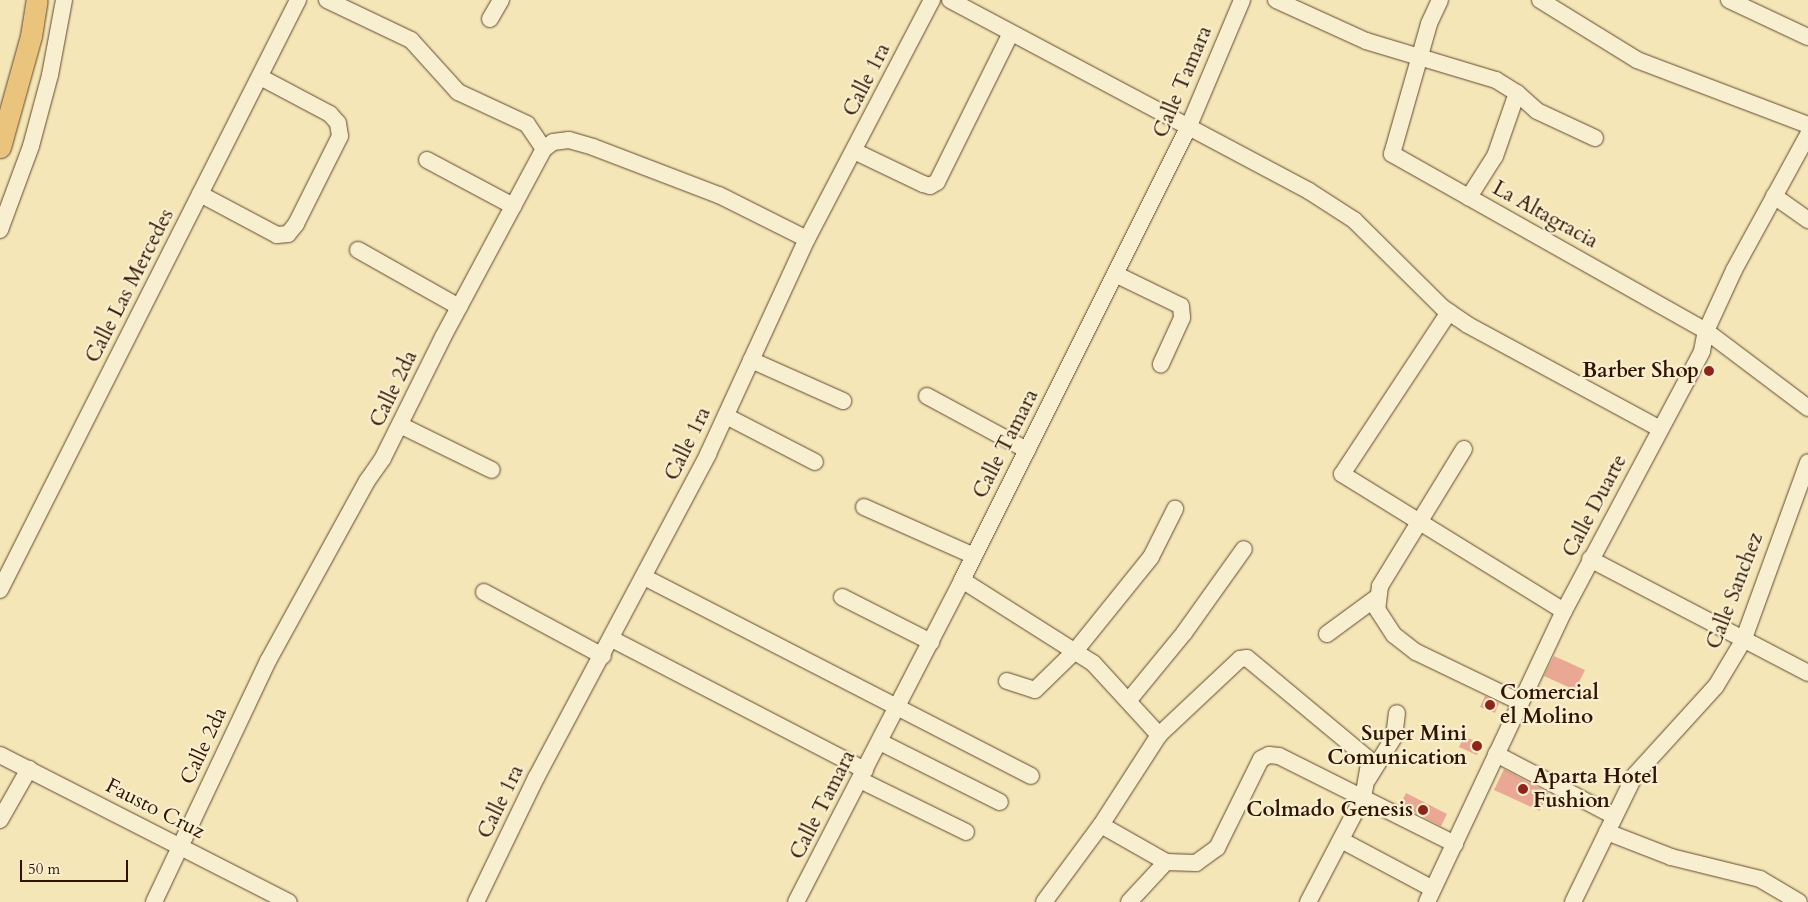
<!DOCTYPE html>
<style>
body{margin:0}
#map{position:relative;width:1808px;height:902px;overflow:hidden;background:#f4e6b7;font-family:Cardo,serif}
div>[style]{position:absolute}
.building>*{inset:0;background:#eaa793}
.roads{filter:drop-shadow(0 0 1px #61482e) drop-shadow(0 0 1px #61482e)}
.minor>*{height:16px;margin:-8px;padding:0 8px;transform-origin:8px;border-radius:8px;background:#f8efd0}
.major>*{height:21px;margin:-10.5px;padding:0 10.5px;transform-origin:10.5px;border-radius:10.5px;background:#eac37c}
.dots>*{width:14px;height:14px;translate:-50% -50%;box-sizing:border-box;border:2px solid #f8efd0;border-radius:50%}
span{translate:-50% -50%;white-space:nowrap;text-align:center;line-height:1.15;-webkit-text-stroke:4.5px #f8efd0;paint-order:stroke}
.street-label{font-size:21px;color:#301400}
.poi-label{font-size:21px;color:#301400;font-weight:700}
.right{translate:-100% -50%;text-align:right}
.left{translate:0 -50%;text-align:left}
.scale{position:absolute;left:20px;top:860px;width:108px;height:22px;box-sizing:border-box;border:2px solid #301400;border-top:0;padding-left:6px;font-size:15px;line-height:18px;white-space:nowrap;color:#301400;-webkit-text-stroke:4px #f8efd0;paint-order:stroke}
</style>
<div id="map">
<div class="building">
<div style="clip-path:polygon(1554px 656px,1585px 670px,1575px 690px,1544px 676px)"></div>
<div style="clip-path:polygon(1485px 696px,1499px 703px,1495px 713px,1480px 707px)"></div>
<div style="clip-path:polygon(1464px 736px,1481px 744px,1477px 755px,1459px 747px)"></div>
<div style="clip-path:polygon(1504px 769px,1548px 793px,1540px 811px,1494px 790px)"></div>
<div style="clip-path:polygon(1406px 793px,1447px 814px,1441px 826px,1400px 805px)"></div>
</div>
<div class="roads">
<div class="minor">
<div style="left:327px;top:0;width:93px;rotate:25.5deg"></div>
<div style="left:411px;top:40px;width:70px;rotate:47.9deg"></div>
<div style="left:458px;top:92px;width:76px;rotate:24.9deg"></div>
<div style="left:527px;top:124px;width:30px;rotate:56deg"></div>
<div style="left:950px;top:0;width:407px;rotate:28deg"></div>
<div style="left:1309px;top:191px;width:54px;rotate:32.8deg"></div>
<div style="left:1354px;top:220px;width:125px;rotate:44.7deg"></div>
<div style="left:1443px;top:308px;width:30px;rotate:34deg"></div>
<div style="left:1468px;top:325px;width:218px;rotate:28.4deg"></div>
<div style="left:1276px;top:0;width:99px;rotate:24.5deg"></div>
<div style="left:1366px;top:41px;width:136px;rotate:16.7deg"></div>
<div style="left:1496px;top:80px;width:25px;rotate:32deg"></div>
<div style="left:1517px;top:93px;width:67px;rotate:109.2deg"></div>
<div style="left:1495px;top:156px;width:49px;rotate:122.4deg"></div>
<div style="left:1440px;top:0;width:26px;rotate:115deg"></div>
<div style="left:1429px;top:24px;width:135px;rotate:105.9deg"></div>
<div style="left:1392px;top:154px;width:360px;rotate:29.4deg"></div>
<div style="left:1706px;top:331px;width:128px;rotate:37deg"></div>
<div style="left:1540px;top:0;width:114px;rotate:31.7deg"></div>
<div style="left:1637px;top:60px;width:183px;rotate:20.8deg"></div>
<div style="left:1729px;top:0;width:87px;rotate:25.1deg"></div>
<div style="left:490px;top:19px;width:22px;rotate:-60deg"></div>
<div style="left:1517px;top:93px;width:27px;rotate:42deg"></div>
<div style="left:1537px;top:111px;width:64px;rotate:25deg"></div>
<div style="left:854px;top:151px;width:76px;rotate:25.6deg"></div>
<div style="left:923px;top:184px;width:7px;rotate:16deg"></div>
<div style="left:930px;top:186px;width:8px;rotate:-30deg"></div>
<div style="left:937px;top:182px;width:166px;rotate:-63.6deg"></div>
<div style="left:427px;top:160px;width:98px;rotate:28.1deg"></div>
<div style="left:200px;top:194px;width:87px;rotate:28deg"></div>
<div style="left:277px;top:235px;width:11px;rotate:-5deg"></div>
<div style="left:288px;top:234px;width:13px;rotate:-51deg"></div>
<div style="left:296px;top:224px;width:98px;rotate:-63.4deg"></div>
<div style="left:340px;top:136px;width:13px;rotate:-99deg"></div>
<div style="left:338px;top:123px;width:12px;rotate:-132deg"></div>
<div style="left:330px;top:114px;width:79px;rotate:-152.1deg"></div>
<div style="left:1774px;top:196px;width:42px;rotate:35.2deg"></div>
<div style="left:0;top:230px;width:90px;rotate:-69.7deg"></div>
<div style="left:31px;top:146px;width:73px;rotate:-75deg"></div>
<div style="left:50px;top:75px;width:76px;rotate:-79.4deg"></div>
<div style="left:358px;top:250px;width:116px;rotate:29.4deg"></div>
<div style="left:1115px;top:274px;width:73px;rotate:25.9deg"></div>
<div style="left:1181px;top:306px;width:12px;rotate:85deg"></div>
<div style="left:1182px;top:318px;width:51px;rotate:114.5deg"></div>
<div style="left:1449px;top:312px;width:194px;rotate:123.4deg"></div>
<div style="left:1342px;top:474px;width:261px;rotate:31.7deg"></div>
<div style="left:751px;top:360px;width:101px;rotate:24deg"></div>
<div style="left:927px;top:396px;width:114px;rotate:28.4deg"></div>
<div style="left:726px;top:416px;width:100px;rotate:27.3deg"></div>
<div style="left:400px;top:425px;width:102px;rotate:26.1deg"></div>
<div style="left:1464px;top:449px;width:161px;rotate:121.5deg"></div>
<div style="left:1380px;top:586px;width:23px;rotate:97deg"></div>
<div style="left:1377px;top:609px;width:31px;rotate:57deg"></div>
<div style="left:1394px;top:635px;width:28px;rotate:38deg"></div>
<div style="left:1416px;top:652px;width:115px;rotate:25.7deg"></div>
<div style="left:864px;top:507px;width:120px;rotate:24deg"></div>
<div style="left:1590px;top:559px;width:246px;rotate:27.6deg"></div>
<div style="left:644px;top:577px;width:435px;rotate:27.2deg"></div>
<div style="left:962px;top:580px;width:155px;rotate:32.4deg"></div>
<div style="left:1093px;top:663px;width:98px;rotate:47.5deg"></div>
<div style="left:0;top:590px;width:661px;rotate:-63.2deg"></div>
<div style="left:484px;top:592px;width:135px;rotate:28.3deg"></div>
<div style="left:842px;top:597px;width:100px;rotate:26.8deg"></div>
<div style="left:1327px;top:634px;width:61px;rotate:-36.3deg"></div>
<div style="left:612px;top:639px;width:285px;rotate:27.4deg"></div>
<div style="left:1007px;top:681px;width:29px;rotate:18deg"></div>
<div style="left:1035px;top:690px;width:57px;rotate:-44.3deg"></div>
<div style="left:1076px;top:650px;width:119px;rotate:-51.1deg"></div>
<div style="left:1151px;top:557px;width:54px;rotate:-63.4deg"></div>
<div style="left:1129px;top:700px;width:87px;rotate:-50.6deg"></div>
<div style="left:1184px;top:633px;width:103px;rotate:-54.5deg"></div>
<div style="left:880px;top:742px;width:134px;rotate:26.6deg"></div>
<div style="left:1496px;top:754px;width:133px;rotate:27.7deg"></div>
<div style="left:0;top:755px;width:324px;rotate:27deg"></div>
<div style="left:1368px;top:779px;width:49px;rotate:-58.2deg"></div>
<div style="left:1394px;top:737px;width:24px;rotate:-83deg"></div>
<div style="left:860px;top:780px;width:118px;rotate:26.1deg"></div>
<div style="left:0;top:820px;width:59px;rotate:-60.4deg"></div>
<div style="left:1101px;top:825px;width:75px;rotate:29.6deg"></div>
<div style="left:1607px;top:832px;width:69px;rotate:21.3deg"></div>
<div style="left:1671px;top:857px;width:92px;rotate:13.9deg"></div>
<div style="left:1760px;top:879px;width:45px;rotate:30.5deg"></div>
<div style="left:1341px;top:840px;width:104px;rotate:28deg"></div>
<div style="left:154px;top:902px;width:267px;rotate:-64.7deg"></div>
<div style="left:268px;top:661px;width:205px;rotate:-61.2deg"></div>
<div style="left:367px;top:481px;width:28px;rotate:-55deg"></div>
<div style="left:383px;top:458px;width:135px;rotate:-63.6deg"></div>
<div style="left:443px;top:337px;width:213px;rotate:-61.8deg"></div>
<div style="left:544px;top:149px;width:11px;rotate:-38deg"></div>
<div style="left:553px;top:142px;width:16px;rotate:-7deg"></div>
<div style="left:569px;top:140px;width:25px;rotate:16deg"></div>
<div style="left:593px;top:147px;width:135px;rotate:20.9deg"></div>
<div style="left:719px;top:195px;width:98px;rotate:26.6deg"></div>
<div style="left:476px;top:902px;width:138px;rotate:-64.2deg"></div>
<div style="left:536px;top:778px;width:367px;rotate:-62deg"></div>
<div style="left:708px;top:454px;width:237px;rotate:-65.3deg"></div>
<div style="left:807px;top:239px;width:270px;rotate:-62.4deg"></div>
<div style="left:796px;top:902px;width:362px;rotate:-62.7deg"></div>
<div style="left:962px;top:580px;width:505px;rotate:-63.43deg"></div>
<div style="left:1188px;top:128px;width:139px;rotate:-67.1deg"></div>
<div style="left:1044px;top:902px;width:96px;rotate:-53.5deg"></div>
<div style="left:1101px;top:825px;width:107px;rotate:-57.2deg"></div>
<div style="left:1159px;top:735px;width:111px;rotate:-43.2deg"></div>
<div style="left:1240px;top:659px;width:7px;rotate:-8deg"></div>
<div style="left:1247px;top:658px;width:155px;rotate:39.8deg"></div>
<div style="left:1366px;top:757px;width:8px;rotate:67deg"></div>
<div style="left:1369px;top:764px;width:34px;rotate:100deg"></div>
<div style="left:1363px;top:797px;width:119px;rotate:117.6deg"></div>
<div style="left:1129px;top:902px;width:54px;rotate:-47.2deg"></div>
<div style="left:1166px;top:862px;width:30px;rotate:2deg"></div>
<div style="left:1196px;top:863px;width:26px;rotate:-36deg"></div>
<div style="left:1217px;top:848px;width:99px;rotate:-63.7deg"></div>
<div style="left:1261px;top:759px;width:9px;rotate:-27deg"></div>
<div style="left:1269px;top:755px;width:10px;rotate:6deg"></div>
<div style="left:1279px;top:756px;width:197px;rotate:26.6deg"></div>
<div style="left:1427px;top:902px;width:322px;rotate:-64.8deg"></div>
<div style="left:1564px;top:611px;width:294px;rotate:-62deg"></div>
<div style="left:1702px;top:351px;width:20px;rotate:-79deg"></div>
<div style="left:1706px;top:331px;width:67px;rotate:-65.3deg"></div>
<div style="left:1734px;top:270px;width:154px;rotate:-61.3deg"></div>
<div style="left:1573px;top:902px;width:141px;rotate:-64deg"></div>
<div style="left:1635px;top:775px;width:120px;rotate:-47.7deg"></div>
<div style="left:1716px;top:686px;width:52px;rotate:-59deg"></div>
<div style="left:1743px;top:641px;width:190px;rotate:-70deg"></div>
</div>
<div class="major">
<div style="left:0;top:147px;width:115px;rotate:-74.4deg"></div>
<div style="left:31px;top:36px;width:36px;rotate:-81deg"></div>
</div>
</div>
<div class="dots">
<div style="left:1709px;top:371px;background:#8f2418"></div>
<div style="left:1490px;top:705px;background:#8f2418"></div>
<div style="left:1477px;top:746px;background:#8f2418"></div>
<div style="left:1523px;top:789px;background:#8f2418"></div>
<div style="left:1423px;top:810px;background:#8f2418"></div>
</div>
<div class="street-label">
<span style="left:867px;top:80px;rotate:-63deg">Calle 1ra</span>
<span style="left:1183px;top:82px;rotate:-67deg">Calle Tamara</span>
<span style="left:1545px;top:215px;rotate:29deg">La Altagracia</span>
<span style="left:130px;top:286px;rotate:-63deg">Calle Las Mercedes</span>
<span style="left:394px;top:389px;rotate:-64deg">Calle 2da</span>
<span style="left:688px;top:444px;rotate:-64deg">Calle 1ra</span>
<span style="left:1006px;top:444px;rotate:-63deg">Calle Tamara</span>
<span style="left:1595px;top:506px;rotate:-62deg">Calle Duarte</span>
<span style="left:1735px;top:591px;rotate:-69deg">Calle Sanchez</span>
<span style="left:204px;top:746px;rotate:-65deg">Calle 2da</span>
<span style="left:501px;top:802px;rotate:-64deg">Calle 1ra</span>
<span style="left:823px;top:805px;rotate:-63deg">Calle Tamara</span>
<span style="left:155px;top:809px;rotate:27deg">Fausto Cruz</span>
</div>
<div class="poi-label">
<span class="right" style="left:1699px;top:371px">Barber Shop</span>
<span class="left" style="left:1500px;top:705px">Comercial<br>el Molino</span>
<span class="right" style="left:1467px;top:746px">Super Mini<br>Comunication</span>
<span class="left" style="left:1533px;top:789px">Aparta Hotel<br>Fushion</span>
<span class="right" style="left:1413px;top:810px">Colmado Genesis</span>
</div>
<div class="scale">50 m</div>
</div>
